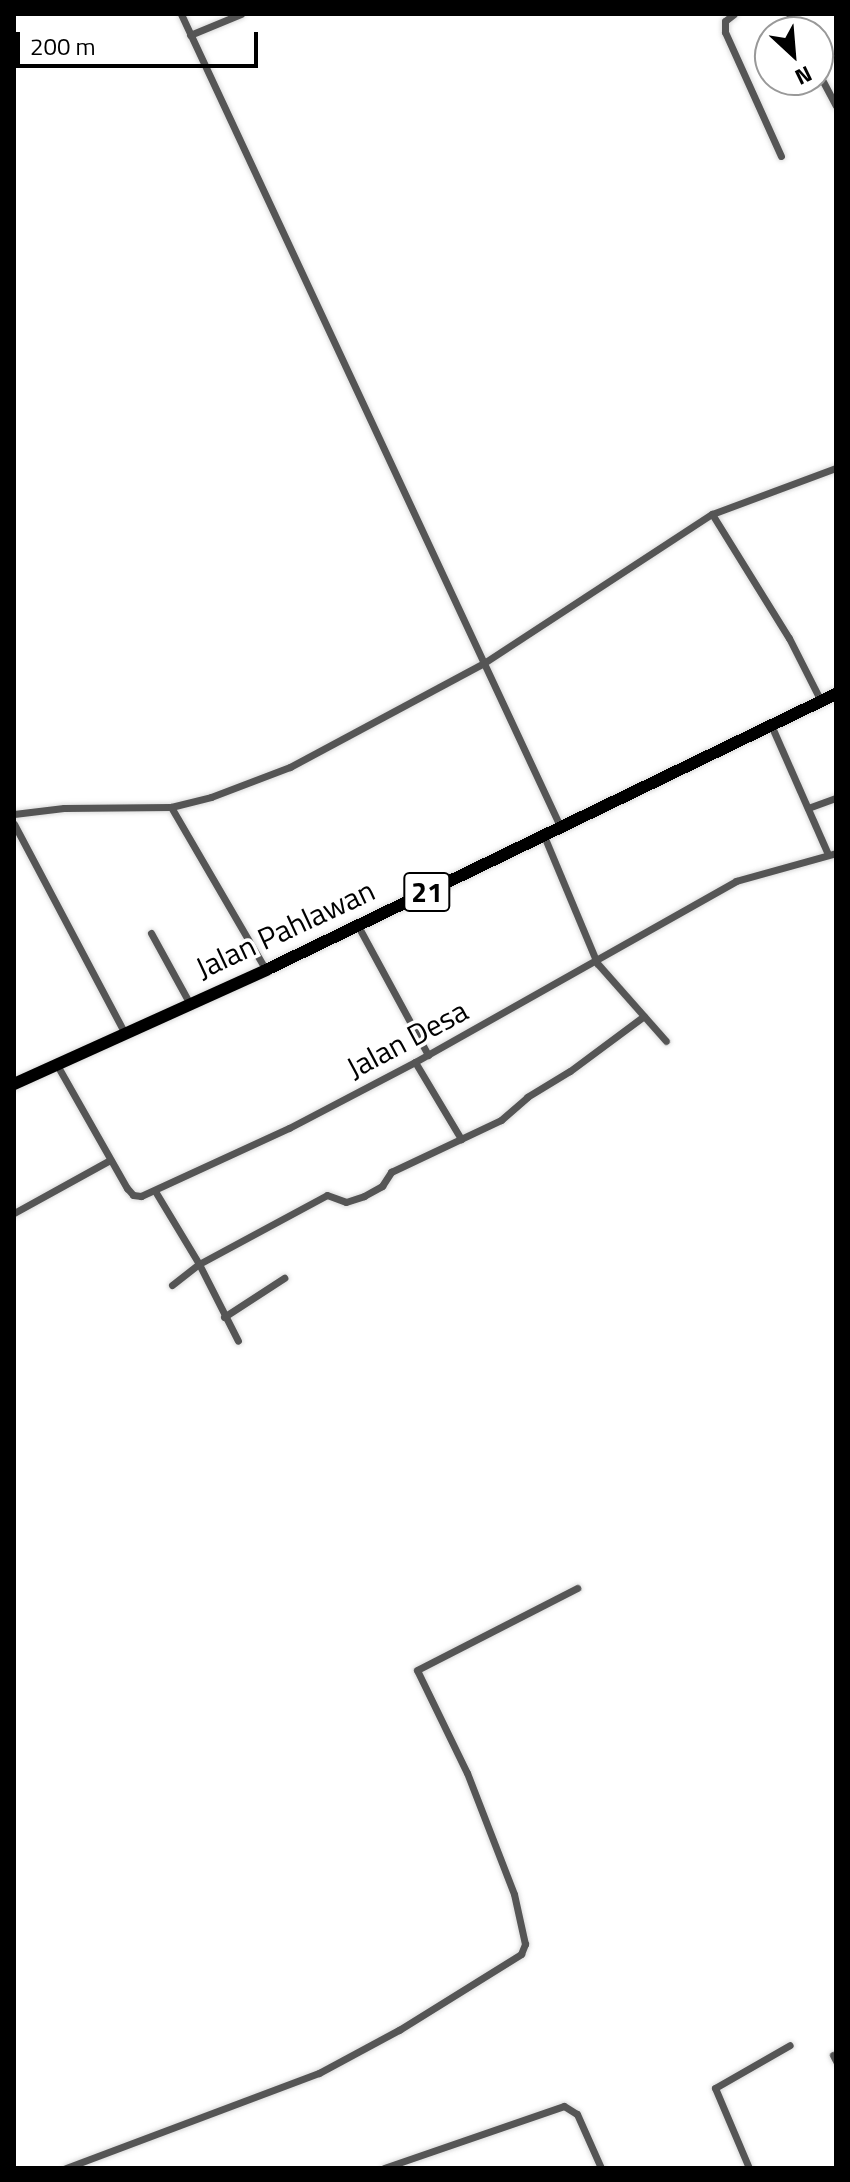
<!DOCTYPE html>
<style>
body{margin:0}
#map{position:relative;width:850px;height:2182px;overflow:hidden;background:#fff;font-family:"Titillium Web",sans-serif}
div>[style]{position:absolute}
.roads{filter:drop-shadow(0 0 2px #dbdbdb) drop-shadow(0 0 2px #dbdbdb)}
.street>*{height:7px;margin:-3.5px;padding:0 3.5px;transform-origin:3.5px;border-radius:3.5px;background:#555}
.highway>*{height:12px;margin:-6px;padding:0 6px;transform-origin:6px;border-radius:6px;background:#000}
span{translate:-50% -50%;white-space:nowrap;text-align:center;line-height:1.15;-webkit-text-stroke:7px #fff;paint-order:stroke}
.shield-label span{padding:2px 6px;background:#fff;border:2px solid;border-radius:6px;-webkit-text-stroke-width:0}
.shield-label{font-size:28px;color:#000;font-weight:700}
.street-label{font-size:30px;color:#000}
.frame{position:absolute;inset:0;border:16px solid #000;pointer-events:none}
.north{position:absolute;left:754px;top:16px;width:80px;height:80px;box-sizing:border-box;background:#fff;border:2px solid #999;border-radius:50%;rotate:154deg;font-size:22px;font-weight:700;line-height:32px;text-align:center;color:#000}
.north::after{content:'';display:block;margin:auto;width:28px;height:36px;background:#000;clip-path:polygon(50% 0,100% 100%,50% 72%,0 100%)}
.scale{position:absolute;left:16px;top:32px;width:242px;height:36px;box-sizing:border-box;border:4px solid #000;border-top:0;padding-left:10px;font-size:24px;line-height:28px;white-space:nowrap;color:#000;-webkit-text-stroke:6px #fff;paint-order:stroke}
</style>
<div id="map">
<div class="roads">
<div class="street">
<div style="left:181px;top:14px;width:898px;rotate:64.98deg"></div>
<div style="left:734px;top:14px;width:11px;rotate:142deg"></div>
<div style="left:725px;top:21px;width:11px;rotate:90deg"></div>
<div style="left:725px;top:32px;width:136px;rotate:65.7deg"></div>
<div style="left:789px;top:14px;width:20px;rotate:63deg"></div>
<div style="left:190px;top:35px;width:55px;rotate:-22.4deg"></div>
<div style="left:818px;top:72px;width:38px;rotate:62deg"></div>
<div style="left:712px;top:514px;width:146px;rotate:58.2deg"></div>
<div style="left:789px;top:638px;width:71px;rotate:63.1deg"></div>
<div style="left:771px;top:725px;width:141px;rotate:66.2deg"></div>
<div style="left:171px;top:807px;width:189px;rotate:59.8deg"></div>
<div style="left:808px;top:808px;width:30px;rotate:-20deg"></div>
<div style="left:14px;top:814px;width:50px;rotate:-6.8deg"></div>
<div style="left:64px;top:808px;width:107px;rotate:-0.5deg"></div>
<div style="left:171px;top:807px;width:41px;rotate:-14deg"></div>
<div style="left:211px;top:797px;width:85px;rotate:-20.8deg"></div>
<div style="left:290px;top:767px;width:220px;rotate:-28.2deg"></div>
<div style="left:484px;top:663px;width:272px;rotate:-33.2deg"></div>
<div style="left:712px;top:514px;width:132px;rotate:-20.4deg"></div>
<div style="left:14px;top:824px;width:235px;rotate:62.1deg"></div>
<div style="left:544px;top:836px;width:138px;rotate:67.3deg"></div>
<div style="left:597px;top:963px;width:104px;rotate:48.5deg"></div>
<div style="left:358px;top:926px;width:147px;rotate:61.5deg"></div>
<div style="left:151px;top:933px;width:79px;rotate:61.2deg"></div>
<div style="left:415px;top:1062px;width:90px;rotate:59.1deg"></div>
<div style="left:57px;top:1065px;width:142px;rotate:60.4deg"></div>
<div style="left:127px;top:1188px;width:9px;rotate:49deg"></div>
<div style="left:133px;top:1195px;width:8px;rotate:7deg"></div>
<div style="left:141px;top:1196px;width:163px;rotate:-24.7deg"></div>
<div style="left:289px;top:1128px;width:142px;rotate:-27.6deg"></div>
<div style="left:415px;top:1062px;width:369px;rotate:-29.4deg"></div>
<div style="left:736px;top:881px;width:104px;rotate:-15.6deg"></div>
<div style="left:155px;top:1191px;width:85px;rotate:58.9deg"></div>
<div style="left:199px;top:1264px;width:86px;rotate:63.1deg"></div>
<div style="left:14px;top:1213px;width:110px;rotate:-28.9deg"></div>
<div style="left:172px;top:1285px;width:34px;rotate:-38deg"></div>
<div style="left:199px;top:1264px;width:145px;rotate:-28.3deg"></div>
<div style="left:327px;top:1195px;width:20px;rotate:20deg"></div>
<div style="left:346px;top:1202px;width:19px;rotate:-18deg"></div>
<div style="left:364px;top:1196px;width:21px;rotate:-29deg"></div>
<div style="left:382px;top:1186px;width:17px;rotate:-57deg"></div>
<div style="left:391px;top:1172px;width:122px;rotate:-25.3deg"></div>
<div style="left:501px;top:1120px;width:35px;rotate:-41deg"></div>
<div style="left:527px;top:1097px;width:50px;rotate:-31.2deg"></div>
<div style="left:570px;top:1071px;width:92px;rotate:-36.6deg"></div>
<div style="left:224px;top:1317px;width:72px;rotate:-33deg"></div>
<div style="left:833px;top:2055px;width:7px;rotate:63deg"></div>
<div style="left:66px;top:2168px;width:270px;rotate:-20.6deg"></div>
<div style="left:319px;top:2073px;width:91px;rotate:-28.3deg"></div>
<div style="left:399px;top:2030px;width:144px;rotate:-31.9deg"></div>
<div style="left:521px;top:1954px;width:11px;rotate:-68deg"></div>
<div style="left:525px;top:1944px;width:51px;rotate:-102.4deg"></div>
<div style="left:514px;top:1894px;width:130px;rotate:-111.2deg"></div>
<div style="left:467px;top:1773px;width:114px;rotate:-115.9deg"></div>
<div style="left:417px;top:1670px;width:180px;rotate:-27.1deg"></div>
<div style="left:384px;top:2168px;width:190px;rotate:-19deg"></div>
<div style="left:564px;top:2106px;width:15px;rotate:32deg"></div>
<div style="left:577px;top:2114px;width:59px;rotate:66deg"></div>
<div style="left:749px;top:2168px;width:87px;rotate:-113deg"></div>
<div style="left:715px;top:2088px;width:86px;rotate:-29.8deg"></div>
</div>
<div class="highway">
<div style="left:14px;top:1084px;width:277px;rotate:-24.3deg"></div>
<div style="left:266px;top:970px;width:633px;rotate:-25.84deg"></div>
</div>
</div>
<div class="shield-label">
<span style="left:427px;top:892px">21</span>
</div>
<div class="street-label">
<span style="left:285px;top:929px;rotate:-25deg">Jalan Pahlawan</span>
<span style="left:407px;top:1039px;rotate:-28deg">Jalan Desa</span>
</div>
<div class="frame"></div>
<div class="north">N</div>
<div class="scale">200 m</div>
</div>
